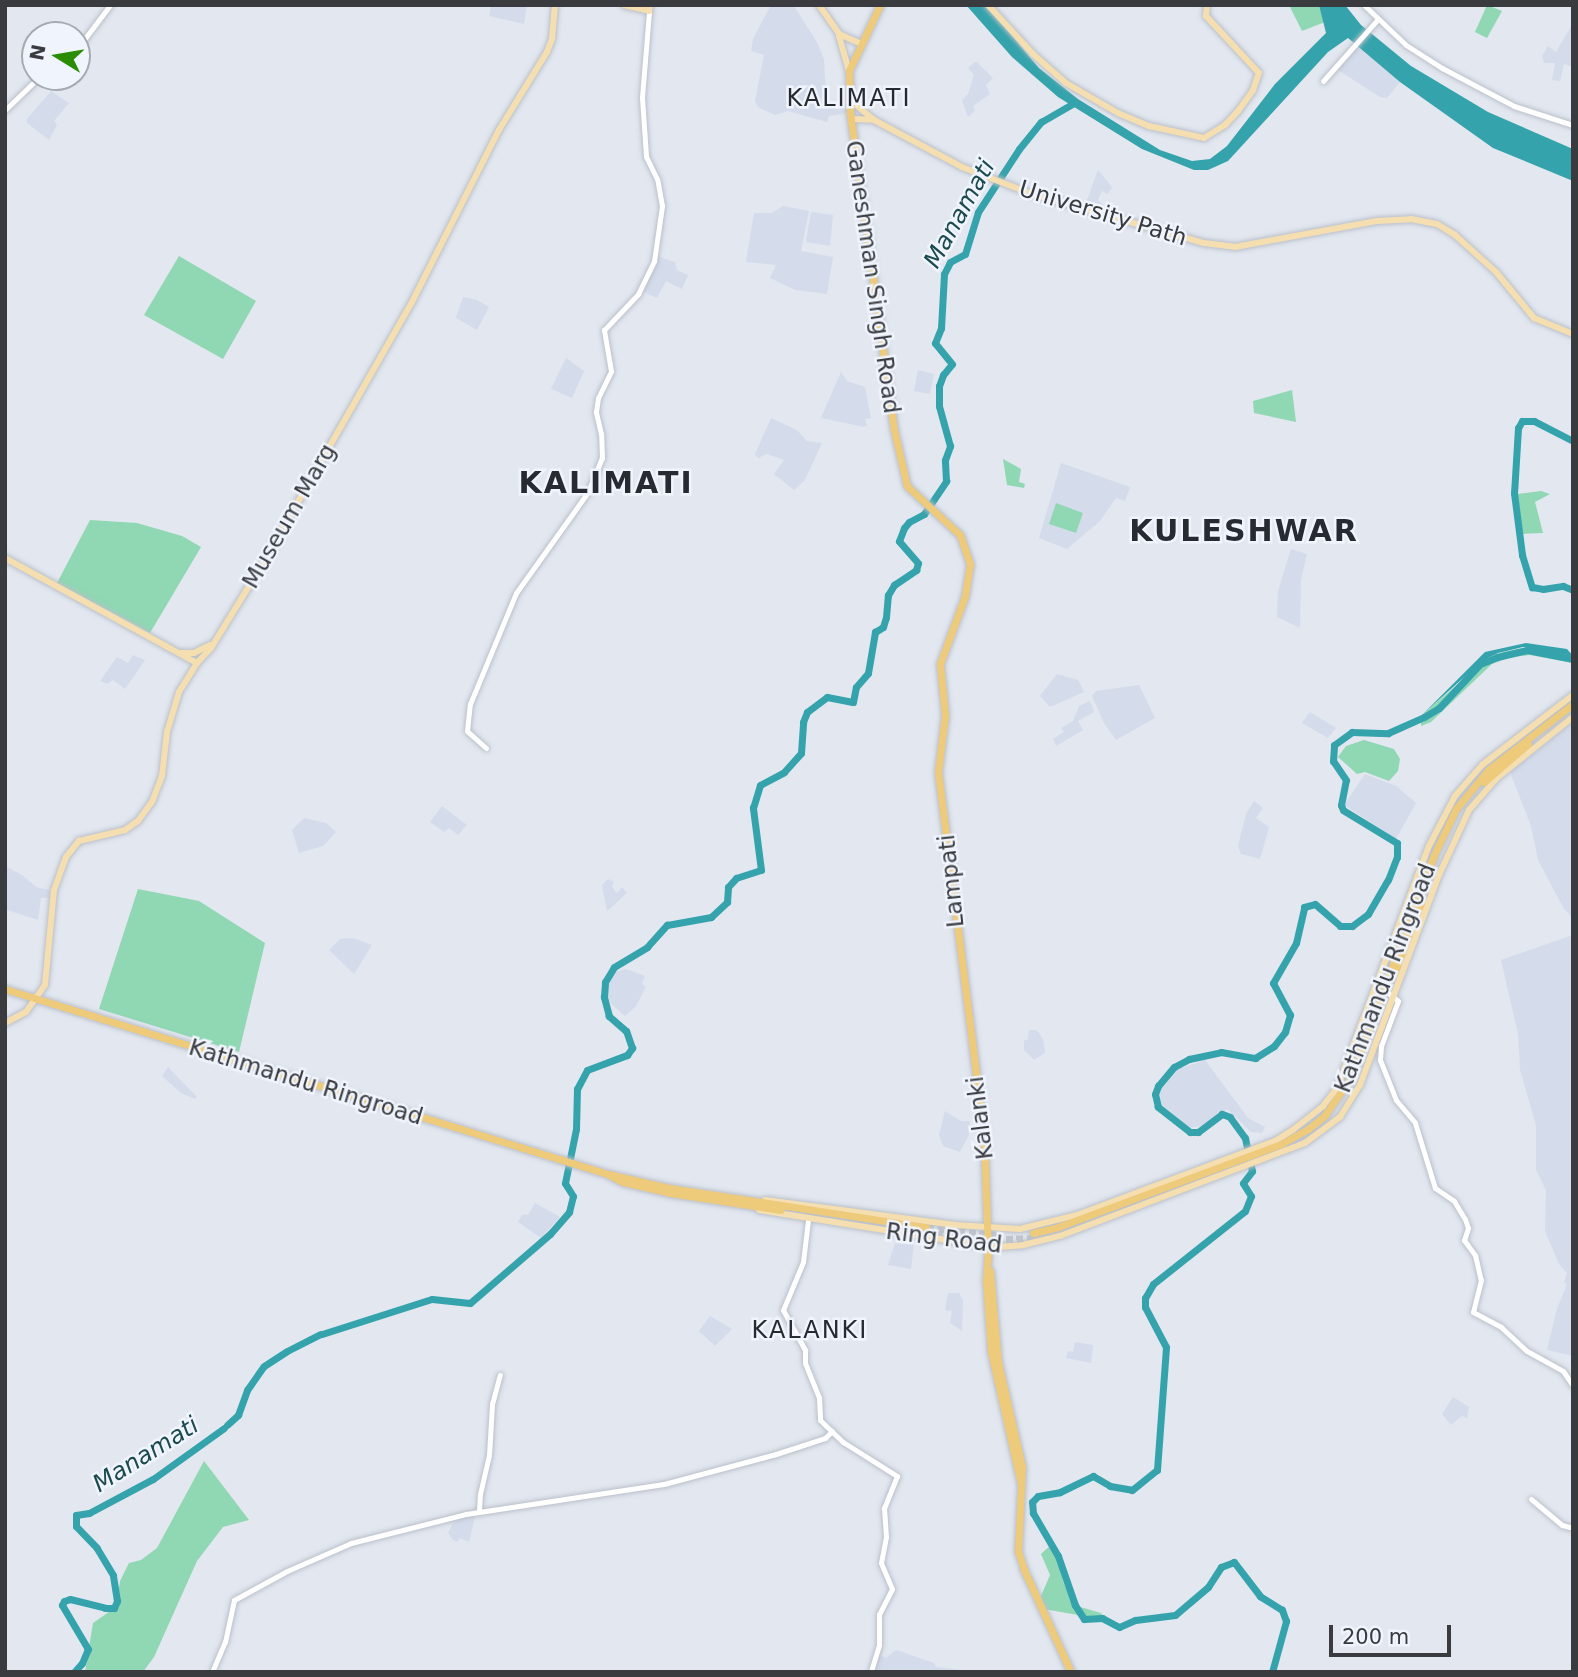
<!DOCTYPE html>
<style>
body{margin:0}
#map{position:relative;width:1578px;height:1677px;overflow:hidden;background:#e2e7f0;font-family:"DejaVu Sans",sans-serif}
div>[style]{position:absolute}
.built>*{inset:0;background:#d4dceb}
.green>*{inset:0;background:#90d7b4}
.water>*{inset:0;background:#35a3ac}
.river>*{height:7px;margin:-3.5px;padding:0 3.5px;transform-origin:3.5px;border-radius:3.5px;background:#35a3ac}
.highway-tunnel>*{height:7px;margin-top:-3.5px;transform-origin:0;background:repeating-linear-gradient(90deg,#c0c5cd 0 7px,transparent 0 10.5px)}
.roads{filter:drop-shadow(0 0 2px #bbc0c9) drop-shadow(0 0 2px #bbc0c9)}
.minor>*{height:5px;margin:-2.5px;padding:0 2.5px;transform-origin:2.5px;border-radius:2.5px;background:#fff}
.major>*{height:6px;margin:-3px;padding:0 3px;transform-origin:3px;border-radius:3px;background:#f5dfb0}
.highway>*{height:7px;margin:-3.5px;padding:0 3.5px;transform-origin:3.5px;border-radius:3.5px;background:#eeca7b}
span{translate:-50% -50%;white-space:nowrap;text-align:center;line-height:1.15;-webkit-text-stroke:5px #eff4fd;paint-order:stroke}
.street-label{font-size:23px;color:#393b3f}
.neighbourhood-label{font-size:24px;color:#272b31;letter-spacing:2px}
.water-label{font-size:24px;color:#1b4a4e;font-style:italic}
.district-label{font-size:30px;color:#272b31;font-weight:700;letter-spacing:2px}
.frame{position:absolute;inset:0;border:7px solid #393b3f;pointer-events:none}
.north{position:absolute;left:21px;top:21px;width:70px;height:70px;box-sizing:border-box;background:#eff4fd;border:2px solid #a6aab1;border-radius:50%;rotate:281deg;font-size:19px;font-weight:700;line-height:28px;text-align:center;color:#393b3f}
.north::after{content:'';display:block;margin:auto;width:24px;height:32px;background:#2b8d04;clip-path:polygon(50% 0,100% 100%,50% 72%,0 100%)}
.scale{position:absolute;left:1329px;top:1625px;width:122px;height:32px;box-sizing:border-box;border:4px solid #393b3f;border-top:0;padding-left:9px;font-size:21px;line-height:24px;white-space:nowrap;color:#393b3f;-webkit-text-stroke:5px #eff4fd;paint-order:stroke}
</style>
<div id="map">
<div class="built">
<div style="clip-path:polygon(491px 5px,527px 5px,524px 24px,489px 16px)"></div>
<div style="clip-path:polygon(771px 5px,794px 6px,818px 44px,824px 60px,826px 98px,832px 105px,849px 104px,850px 113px,829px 116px,827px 122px,788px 111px,775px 115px,758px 107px,755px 101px,764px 55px,751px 51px,753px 39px)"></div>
<div style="clip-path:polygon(1573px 23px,1573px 67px,1564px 64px,1560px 81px,1552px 80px,1555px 63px,1544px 63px,1542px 56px,1548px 46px,1556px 52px)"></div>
<div style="clip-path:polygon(1354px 40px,1400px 82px,1387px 98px,1380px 97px,1338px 70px,1356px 44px)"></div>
<div style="clip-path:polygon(976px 61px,993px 78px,986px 85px,990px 94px,973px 106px,975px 111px,968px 117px,962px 100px,968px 94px,974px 75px,968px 68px)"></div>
<div style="clip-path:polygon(51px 91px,69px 103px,54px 121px,57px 125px,49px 140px,27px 123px,27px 119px)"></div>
<div style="clip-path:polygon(1098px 170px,1112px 187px,1108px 194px,1102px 191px,1098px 200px,1107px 209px,1105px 212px,1091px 208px,1086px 203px)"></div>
<div style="clip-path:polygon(783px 206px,809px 211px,801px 251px,833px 257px,827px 294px,795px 290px,770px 278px,776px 265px,746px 262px,754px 213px,772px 213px)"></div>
<div style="clip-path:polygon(811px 212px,833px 215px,830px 246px,806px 242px)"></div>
<div style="clip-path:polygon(659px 257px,675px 262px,677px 270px,688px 275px,682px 289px,666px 281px,657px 298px,642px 291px)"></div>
<div style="clip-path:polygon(463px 297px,477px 300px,489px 307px,477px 330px,456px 318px)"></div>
<div style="clip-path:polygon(566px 358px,584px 371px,572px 398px,551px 389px)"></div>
<div style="clip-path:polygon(918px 370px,934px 374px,930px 394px,914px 391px)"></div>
<div style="clip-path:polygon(841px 372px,847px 381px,865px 387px,871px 418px,865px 419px,867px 425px,864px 427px,821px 418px)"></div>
<div style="clip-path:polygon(771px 418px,797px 430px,807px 441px,822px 443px,805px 480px,794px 490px,774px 474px,784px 460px,767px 454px,758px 458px,755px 454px)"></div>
<div style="clip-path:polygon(1061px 463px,1130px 487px,1125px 501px,1116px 498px,1100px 521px,1067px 549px,1039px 538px)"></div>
<div style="clip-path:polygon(1291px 549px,1307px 554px,1301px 579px,1300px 628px,1277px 617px,1278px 591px)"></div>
<div style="clip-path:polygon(133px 655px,145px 660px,125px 689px,113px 680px,107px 684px,100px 681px,117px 657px,128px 663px)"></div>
<div style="clip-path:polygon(1057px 674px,1078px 680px,1084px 692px,1050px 707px,1040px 696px)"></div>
<div style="clip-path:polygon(1139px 685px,1155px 718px,1116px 740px,1104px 723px,1092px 696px,1096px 691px)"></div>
<div style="clip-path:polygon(1090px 701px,1094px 712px,1078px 721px,1083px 730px,1056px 746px,1053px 739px,1064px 732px,1061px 728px,1073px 721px,1079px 706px)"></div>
<div style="clip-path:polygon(1310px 712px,1336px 728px,1328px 738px,1302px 723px)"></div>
<div style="clip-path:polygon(1573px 722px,1573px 918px,1564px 909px,1538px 860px,1531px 826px,1510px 772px)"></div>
<div style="clip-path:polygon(1365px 774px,1396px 786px,1416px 803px,1396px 839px,1344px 805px)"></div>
<div style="clip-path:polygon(1254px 801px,1263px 808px,1256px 818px,1269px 827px,1260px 859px,1241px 854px,1238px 846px,1246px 814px)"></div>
<div style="clip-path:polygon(442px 806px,467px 825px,458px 835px,449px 828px,444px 832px,430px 822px)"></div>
<div style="clip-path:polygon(304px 818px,326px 823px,336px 832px,323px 846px,299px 853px,292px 830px)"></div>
<div style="clip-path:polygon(5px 866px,22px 875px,36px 887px,49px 890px,49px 898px,41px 898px,38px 920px,7px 910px)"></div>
<div style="clip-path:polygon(608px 879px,614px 882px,612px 887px,617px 893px,622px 887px,627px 893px,607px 911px,602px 885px)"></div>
<div style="clip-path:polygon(1573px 935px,1573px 1356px,1547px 1350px,1557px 1309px,1567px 1284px,1564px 1282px,1567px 1273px,1559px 1264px,1545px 1231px,1546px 1190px,1536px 1170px,1536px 1125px,1520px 1070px,1518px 1034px,1501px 960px)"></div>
<div style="clip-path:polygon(353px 938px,372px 945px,354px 974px,329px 950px,340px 939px)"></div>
<div style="clip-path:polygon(626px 969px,645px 976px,642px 984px,646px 987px,636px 1006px,625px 1016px,607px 1000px,606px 988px,611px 973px)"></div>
<div style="clip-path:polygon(1029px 1030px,1037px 1030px,1043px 1039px,1045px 1053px,1034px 1060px,1024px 1050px,1024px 1041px,1028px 1039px)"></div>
<div style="clip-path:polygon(1205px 1060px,1248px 1118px,1265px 1127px,1262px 1133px,1251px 1132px,1227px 1109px,1201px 1126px,1188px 1128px,1160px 1105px,1159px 1091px,1176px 1070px)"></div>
<div style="clip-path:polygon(168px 1067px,197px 1097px,195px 1099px,181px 1093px,162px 1076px)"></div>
<div style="clip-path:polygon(945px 1111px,961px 1121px,970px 1121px,969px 1135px,960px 1152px,943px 1146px,939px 1135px)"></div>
<div style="clip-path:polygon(535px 1203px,560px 1217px,541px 1238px,518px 1222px,523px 1214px,528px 1215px)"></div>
<div style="clip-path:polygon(895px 1243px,914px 1244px,911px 1269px,888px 1265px)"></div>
<div style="clip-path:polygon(948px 1293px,959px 1293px,963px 1300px,962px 1331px,950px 1323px,952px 1311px,945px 1310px)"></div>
<div style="clip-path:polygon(710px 1316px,732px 1329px,715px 1346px,699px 1331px)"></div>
<div style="clip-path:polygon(1075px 1342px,1093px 1345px,1091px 1363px,1066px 1358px,1068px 1351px,1073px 1352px)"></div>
<div style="clip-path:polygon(1453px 1397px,1469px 1407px,1467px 1418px,1462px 1416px,1451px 1425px,1442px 1414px)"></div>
<div style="clip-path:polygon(466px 1514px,475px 1517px,469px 1542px,460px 1538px,457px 1542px,453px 1540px,448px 1533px,453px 1523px)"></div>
<div style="clip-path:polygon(896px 1650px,934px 1663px,936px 1667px,978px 1672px,872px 1672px,879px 1655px,886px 1658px)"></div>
</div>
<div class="green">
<div style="clip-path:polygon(1289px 5px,1319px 5px,1325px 22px,1302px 31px)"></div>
<div style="clip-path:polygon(1487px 5px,1502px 11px,1487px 38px,1475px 32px)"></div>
<div style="clip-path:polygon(179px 256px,256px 301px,223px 359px,144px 315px)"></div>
<div style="clip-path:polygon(1292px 390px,1296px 422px,1254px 413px,1253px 401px)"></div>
<div style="clip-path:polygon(1003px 459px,1021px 469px,1019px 482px,1025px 484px,1024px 488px,1007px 485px)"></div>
<div style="clip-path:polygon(1541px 491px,1550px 494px,1535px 502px,1543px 533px,1521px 534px,1517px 494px)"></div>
<div style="clip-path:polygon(1056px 503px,1083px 513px,1076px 533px,1049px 524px)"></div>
<div style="clip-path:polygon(90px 520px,137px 523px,182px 536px,201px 547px,150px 633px,57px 583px)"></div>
<div style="clip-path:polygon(1522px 648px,1573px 658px,1573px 663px,1530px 655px,1511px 657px,1492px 664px,1431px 722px,1421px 726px,1421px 716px,1482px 663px,1503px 652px)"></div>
<div style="clip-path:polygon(1364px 740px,1394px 749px,1400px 759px,1398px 771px,1389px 781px,1365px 772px,1357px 774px,1338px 757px,1346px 746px)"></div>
<div style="clip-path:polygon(138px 889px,199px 901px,265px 943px,239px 1052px,99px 1009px)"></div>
<div style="clip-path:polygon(204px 1461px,249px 1520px,223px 1527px,197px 1561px,154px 1657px,143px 1672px,85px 1672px,93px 1623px,116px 1607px,120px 1581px,129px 1563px,141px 1560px,157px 1548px)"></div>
<div style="clip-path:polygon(1052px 1544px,1064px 1584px,1077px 1606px,1101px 1613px,1106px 1620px,1044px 1609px,1041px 1596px,1050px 1575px,1041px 1554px)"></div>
</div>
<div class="water">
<div style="clip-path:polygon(966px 5px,986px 5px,1039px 68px,1078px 99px,1160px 150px,1192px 161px,1210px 159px,1227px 146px,1275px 84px,1326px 33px,1319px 5px,1345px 5px,1361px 25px,1411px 66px,1488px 112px,1573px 149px,1573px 181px,1493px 148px,1400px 82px,1348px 38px,1328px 52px,1228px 161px,1208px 170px,1194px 170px,1142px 149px,1058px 97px,1012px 57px)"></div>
<div style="clip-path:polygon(1526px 643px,1567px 649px,1573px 656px,1523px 647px,1498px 653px,1482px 661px,1422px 715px,1485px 652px)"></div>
</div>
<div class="river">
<div style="left:1573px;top:441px;width:44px;rotate:-152.9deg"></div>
<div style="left:1534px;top:421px;width:12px;rotate:180deg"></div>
<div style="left:1522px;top:421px;width:8px;rotate:120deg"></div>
<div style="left:1518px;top:428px;width:65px;rotate:93.5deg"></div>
<div style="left:1514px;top:493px;width:63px;rotate:82.6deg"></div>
<div style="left:1522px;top:555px;width:34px;rotate:73deg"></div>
<div style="left:1532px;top:587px;width:11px;rotate:10deg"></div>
<div style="left:1543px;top:589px;width:20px;rotate:-9deg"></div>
<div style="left:1563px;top:586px;width:11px;rotate:22deg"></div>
<div style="left:322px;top:1334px;width:115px;rotate:-17.7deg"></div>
<div style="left:432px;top:1299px;width:38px;rotate:6deg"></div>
<div style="left:470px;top:1303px;width:106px;rotate:-40.8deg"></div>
<div style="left:550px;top:1234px;width:29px;rotate:-49deg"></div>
<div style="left:569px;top:1212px;width:16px;rotate:-76deg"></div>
<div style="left:573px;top:1196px;width:15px;rotate:-122deg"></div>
<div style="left:565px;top:1183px;width:55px;rotate:-78.5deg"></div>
<div style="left:576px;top:1129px;width:40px;rotate:-88.6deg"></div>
<div style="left:577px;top:1089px;width:21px;rotate:-62deg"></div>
<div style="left:587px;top:1070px;width:43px;rotate:-20.6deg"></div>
<div style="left:627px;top:1055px;width:9px;rotate:-54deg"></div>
<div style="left:632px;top:1048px;width:18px;rotate:-109deg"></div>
<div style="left:626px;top:1031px;width:23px;rotate:-139deg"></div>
<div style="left:609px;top:1016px;width:20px;rotate:-105deg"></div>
<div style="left:604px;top:997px;width:15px;rotate:-86deg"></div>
<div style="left:605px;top:982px;width:17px;rotate:-59deg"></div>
<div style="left:614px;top:967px;width:39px;rotate:-31deg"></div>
<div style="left:647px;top:947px;width:30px;rotate:-48deg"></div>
<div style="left:667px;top:925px;width:45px;rotate:-10.3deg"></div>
<div style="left:711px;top:917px;width:22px;rotate:-43deg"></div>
<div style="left:727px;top:902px;width:15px;rotate:-86deg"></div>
<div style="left:728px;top:887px;width:12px;rotate:-48deg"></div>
<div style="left:736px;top:878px;width:26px;rotate:-18deg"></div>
<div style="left:761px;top:870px;width:63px;rotate:-97.4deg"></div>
<div style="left:753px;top:808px;width:24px;rotate:-73deg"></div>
<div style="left:760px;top:785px;width:27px;rotate:-28deg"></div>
<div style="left:784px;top:772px;width:25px;rotate:-48deg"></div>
<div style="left:801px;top:753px;width:31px;rotate:-86deg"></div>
<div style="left:803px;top:722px;width:11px;rotate:-68deg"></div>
<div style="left:807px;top:712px;width:25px;rotate:-37deg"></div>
<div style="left:827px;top:697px;width:26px;rotate:11deg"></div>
<div style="left:853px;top:702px;width:15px;rotate:-79deg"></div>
<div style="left:856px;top:687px;width:18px;rotate:-49deg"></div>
<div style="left:868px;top:673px;width:42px;rotate:-80.3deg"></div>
<div style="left:875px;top:632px;width:9px;rotate:-32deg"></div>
<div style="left:883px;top:627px;width:10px;rotate:-73deg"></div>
<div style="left:886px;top:617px;width:22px;rotate:-85deg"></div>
<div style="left:888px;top:595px;width:12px;rotate:-59deg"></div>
<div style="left:894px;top:585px;width:27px;rotate:-34deg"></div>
<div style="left:916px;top:570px;width:7px;rotate:-74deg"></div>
<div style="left:918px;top:563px;width:29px;rotate:-131deg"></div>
<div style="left:899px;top:541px;width:14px;rotate:-69deg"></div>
<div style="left:904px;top:528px;width:8px;rotate:-50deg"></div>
<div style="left:909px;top:522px;width:17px;rotate:-28deg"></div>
<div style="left:924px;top:514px;width:40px;rotate:-56deg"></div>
<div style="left:946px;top:481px;width:21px;rotate:-93deg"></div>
<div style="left:945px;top:460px;width:15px;rotate:-70deg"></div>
<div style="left:950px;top:446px;width:41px;rotate:-105.4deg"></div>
<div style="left:939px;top:406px;width:20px;rotate:-90deg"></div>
<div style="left:939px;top:386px;width:12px;rotate:-70deg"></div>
<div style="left:943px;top:375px;width:14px;rotate:-51deg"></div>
<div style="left:952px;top:364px;width:27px;rotate:-129deg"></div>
<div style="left:935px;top:343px;width:16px;rotate:-68deg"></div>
<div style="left:941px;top:328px;width:54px;rotate:-86.8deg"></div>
<div style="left:944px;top:274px;width:13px;rotate:-63deg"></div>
<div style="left:950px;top:262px;width:17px;rotate:-28deg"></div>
<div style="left:965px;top:254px;width:44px;rotate:-72.8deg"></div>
<div style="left:978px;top:212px;width:75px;rotate:-56.9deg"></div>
<div style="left:1019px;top:149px;width:35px;rotate:-51deg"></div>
<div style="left:1041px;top:122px;width:38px;rotate:-30deg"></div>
<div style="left:289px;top:1350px;width:35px;rotate:-27deg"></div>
<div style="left:264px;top:1366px;width:27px;rotate:-33deg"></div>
<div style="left:227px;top:1425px;width:15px;rotate:-42deg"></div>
<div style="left:238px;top:1415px;width:27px;rotate:-70deg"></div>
<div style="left:247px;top:1390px;width:28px;rotate:-55deg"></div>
<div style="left:74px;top:1672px;width:12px;rotate:-48deg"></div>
<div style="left:82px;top:1663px;width:15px;rotate:-67deg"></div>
<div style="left:88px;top:1649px;width:51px;rotate:-120.6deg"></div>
<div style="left:62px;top:1605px;width:4px;rotate:-63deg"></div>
<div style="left:64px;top:1601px;width:6px;rotate:-18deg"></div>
<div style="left:70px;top:1599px;width:36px;rotate:14deg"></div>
<div style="left:105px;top:1608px;width:9px"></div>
<div style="left:114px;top:1608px;width:8px;rotate:-67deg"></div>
<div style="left:117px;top:1601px;width:26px;rotate:-99deg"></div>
<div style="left:113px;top:1575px;width:31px;rotate:-121deg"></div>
<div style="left:97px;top:1548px;width:30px;rotate:-134deg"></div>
<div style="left:76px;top:1526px;width:11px;rotate:-90deg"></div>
<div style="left:76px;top:1515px;width:13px;rotate:-9deg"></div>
<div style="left:89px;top:1513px;width:72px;rotate:-28deg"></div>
<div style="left:153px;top:1479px;width:87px;rotate:-35.7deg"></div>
<div style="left:1272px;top:1672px;width:53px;rotate:-74.6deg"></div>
<div style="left:1286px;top:1621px;width:12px;rotate:-110deg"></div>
<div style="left:1282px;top:1610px;width:26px;rotate:-148deg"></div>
<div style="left:1260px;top:1596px;width:43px;rotate:-127.4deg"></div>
<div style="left:1234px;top:1562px;width:14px;rotate:159deg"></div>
<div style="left:1221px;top:1567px;width:24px;rotate:123deg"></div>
<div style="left:1208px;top:1587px;width:43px;rotate:139.7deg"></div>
<div style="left:1175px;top:1615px;width:40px;rotate:172.9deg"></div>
<div style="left:1135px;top:1620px;width:17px;rotate:156deg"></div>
<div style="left:1119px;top:1627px;width:19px;rotate:-152deg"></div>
<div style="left:1102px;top:1618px;width:18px;rotate:177deg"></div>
<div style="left:1084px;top:1619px;width:17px;rotate:-123deg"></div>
<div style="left:1075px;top:1605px;width:52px;rotate:-109.1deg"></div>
<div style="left:1058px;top:1556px;width:50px;rotate:-120.2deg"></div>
<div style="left:1033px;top:1513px;width:11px;rotate:-95deg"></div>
<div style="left:1032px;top:1502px;width:8px;rotate:-45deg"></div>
<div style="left:1038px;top:1496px;width:22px;rotate:-10deg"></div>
<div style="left:1060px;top:1492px;width:37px;rotate:-26deg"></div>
<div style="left:1093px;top:1476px;width:20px;rotate:30deg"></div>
<div style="left:1110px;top:1486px;width:22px;rotate:10deg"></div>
<div style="left:1132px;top:1490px;width:32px;rotate:-39deg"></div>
<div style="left:1157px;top:1470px;width:123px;rotate:-85.8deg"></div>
<div style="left:1166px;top:1347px;width:45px;rotate:-117.7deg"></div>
<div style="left:1145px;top:1307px;width:9px;rotate:-90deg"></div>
<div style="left:1145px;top:1298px;width:16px;rotate:-60deg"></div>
<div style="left:1153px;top:1284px;width:117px;rotate:-38.4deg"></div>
<div style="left:1245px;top:1211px;width:16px;rotate:-68deg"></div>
<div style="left:1251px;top:1196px;width:15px;rotate:-122deg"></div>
<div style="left:1243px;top:1183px;width:15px;rotate:-53deg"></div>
<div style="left:1252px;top:1171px;width:34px;rotate:-102deg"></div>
<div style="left:1245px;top:1138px;width:26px;rotate:-126deg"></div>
<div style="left:1230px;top:1117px;width:9px;rotate:-159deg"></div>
<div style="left:1222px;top:1114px;width:30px;rotate:143deg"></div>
<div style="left:1198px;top:1132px;width:8px;rotate:180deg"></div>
<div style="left:1190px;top:1132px;width:41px;rotate:-142deg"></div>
<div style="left:1158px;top:1107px;width:13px;rotate:-103deg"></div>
<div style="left:1155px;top:1094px;width:9px;rotate:-69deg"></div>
<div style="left:1158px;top:1086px;width:25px;rotate:-50deg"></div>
<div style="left:1174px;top:1067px;width:17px;rotate:-28deg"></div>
<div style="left:1189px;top:1059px;width:33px;rotate:-12deg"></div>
<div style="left:1221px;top:1052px;width:35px;rotate:10deg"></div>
<div style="left:1255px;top:1058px;width:22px;rotate:-32deg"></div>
<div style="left:1274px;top:1046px;width:18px;rotate:-52deg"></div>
<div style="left:1285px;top:1032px;width:18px;rotate:-74deg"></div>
<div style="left:1290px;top:1015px;width:36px;rotate:-118deg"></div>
<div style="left:1273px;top:983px;width:46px;rotate:-60.1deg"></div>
<div style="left:1296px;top:943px;width:37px;rotate:-77deg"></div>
<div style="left:1304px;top:907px;width:11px;rotate:-15deg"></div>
<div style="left:1315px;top:904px;width:33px;rotate:41deg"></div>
<div style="left:1340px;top:926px;width:12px"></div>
<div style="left:1352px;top:926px;width:20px;rotate:-37deg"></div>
<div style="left:1368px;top:914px;width:39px;rotate:-60deg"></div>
<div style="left:1388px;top:880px;width:25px;rotate:-69deg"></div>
<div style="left:1397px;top:857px;width:14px;rotate:-90deg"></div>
<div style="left:1397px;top:843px;width:63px;rotate:-148.6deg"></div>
<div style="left:1343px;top:810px;width:5px;rotate:-112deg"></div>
<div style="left:1341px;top:805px;width:25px;rotate:-79deg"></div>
<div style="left:1346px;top:780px;width:23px;rotate:-124deg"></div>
<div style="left:1333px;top:761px;width:16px;rotate:-86deg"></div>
<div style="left:1334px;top:745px;width:22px;rotate:-36deg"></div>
<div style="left:1352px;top:732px;width:36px;rotate:2deg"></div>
<div style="left:1388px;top:733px;width:39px;rotate:-24deg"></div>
<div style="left:1424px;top:717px;width:17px;rotate:-31deg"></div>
<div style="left:1439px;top:708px;width:60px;rotate:-47deg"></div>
<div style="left:1480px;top:664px;width:18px;rotate:-22deg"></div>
<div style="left:1497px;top:657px;width:31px;rotate:-13deg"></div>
<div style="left:1527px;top:650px;width:47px;rotate:11.1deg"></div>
</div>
<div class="highway-tunnel">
<div style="left:927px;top:1227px;width:76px;rotate:6.8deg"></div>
<div style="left:925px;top:1232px;width:61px;rotate:7.6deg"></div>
<div style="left:985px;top:1240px;width:48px;rotate:-2.4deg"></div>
</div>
<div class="roads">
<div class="minor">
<div style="left:1364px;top:5px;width:58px;rotate:43.6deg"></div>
<div style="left:1406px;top:45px;width:43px;rotate:32.6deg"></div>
<div style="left:1442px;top:68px;width:81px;rotate:27.8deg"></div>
<div style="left:1514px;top:106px;width:62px;rotate:17.9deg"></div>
<div style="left:77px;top:49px;width:55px;rotate:-53.1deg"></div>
<div style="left:1323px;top:81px;width:83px;rotate:-48.4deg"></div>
<div style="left:5px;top:110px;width:47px;rotate:-44.1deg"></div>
<div style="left:486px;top:748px;width:25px;rotate:-138deg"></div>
<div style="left:467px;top:731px;width:27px;rotate:-84deg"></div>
<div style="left:470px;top:704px;width:120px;rotate:-67.5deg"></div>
<div style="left:516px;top:593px;width:124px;rotate:-54.5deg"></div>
<div style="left:588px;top:492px;width:37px;rotate:-68deg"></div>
<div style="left:602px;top:458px;width:24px;rotate:-92deg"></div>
<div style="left:601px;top:434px;width:23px;rotate:-103deg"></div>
<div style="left:596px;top:412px;width:14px;rotate:-82deg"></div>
<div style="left:598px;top:398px;width:30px;rotate:-64deg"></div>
<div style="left:611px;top:371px;width:42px;rotate:-99.7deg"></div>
<div style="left:604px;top:330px;width:50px;rotate:-46.6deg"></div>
<div style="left:638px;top:294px;width:37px;rotate:-64deg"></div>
<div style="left:654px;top:261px;width:56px;rotate:-81.7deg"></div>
<div style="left:662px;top:206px;width:27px;rotate:-100deg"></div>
<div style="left:657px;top:179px;width:25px;rotate:-116deg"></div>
<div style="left:646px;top:156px;width:59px;rotate:-93.9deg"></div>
<div style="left:642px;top:97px;width:86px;rotate:-85.3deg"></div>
<div style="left:1387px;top:992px;width:14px;rotate:39deg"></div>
<div style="left:1398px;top:1001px;width:48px;rotate:110.7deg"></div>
<div style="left:1381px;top:1046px;width:14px;rotate:94deg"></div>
<div style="left:1380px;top:1060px;width:43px;rotate:68.2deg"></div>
<div style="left:1396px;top:1100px;width:30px;rotate:50deg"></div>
<div style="left:1415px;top:1123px;width:68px;rotate:72.9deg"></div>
<div style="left:1435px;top:1188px;width:23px;rotate:34deg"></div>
<div style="left:1454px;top:1201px;width:21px;rotate:59deg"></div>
<div style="left:1465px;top:1219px;width:9px;rotate:72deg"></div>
<div style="left:1468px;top:1228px;width:13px;rotate:108deg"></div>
<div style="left:1464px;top:1240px;width:19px;rotate:54deg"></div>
<div style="left:1475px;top:1255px;width:26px;rotate:77deg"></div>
<div style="left:1481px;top:1280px;width:33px;rotate:104deg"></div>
<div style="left:1473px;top:1312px;width:32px;rotate:28deg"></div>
<div style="left:1501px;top:1327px;width:35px;rotate:43deg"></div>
<div style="left:1527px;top:1351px;width:41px;rotate:29.1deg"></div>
<div style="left:1563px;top:1371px;width:18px;rotate:56deg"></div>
<div style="left:808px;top:1220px;width:42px;rotate:96.8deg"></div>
<div style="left:803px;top:1262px;width:52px;rotate:112.6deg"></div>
<div style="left:783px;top:1310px;width:46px;rotate:61.2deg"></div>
<div style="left:805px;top:1350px;width:13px;rotate:90deg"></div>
<div style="left:805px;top:1363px;width:38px;rotate:68deg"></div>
<div style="left:819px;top:1398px;width:22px;rotate:87deg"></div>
<div style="left:820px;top:1420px;width:32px;rotate:44deg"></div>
<div style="left:843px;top:1442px;width:64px;rotate:32.2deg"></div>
<div style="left:897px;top:1476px;width:35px;rotate:112deg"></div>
<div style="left:884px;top:1508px;width:29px;rotate:86deg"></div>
<div style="left:886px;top:1537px;width:26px;rotate:101deg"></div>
<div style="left:881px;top:1563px;width:28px;rotate:67deg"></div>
<div style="left:892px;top:1589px;width:28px;rotate:117deg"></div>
<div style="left:879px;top:1614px;width:31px;rotate:90deg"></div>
<div style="left:879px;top:1645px;width:28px;rotate:107deg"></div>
<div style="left:1531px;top:1499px;width:40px;rotate:40deg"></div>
<div style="left:1562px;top:1525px;width:11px;rotate:15deg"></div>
<div style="left:479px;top:1511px;width:17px;rotate:-87deg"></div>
<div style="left:480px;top:1494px;width:40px;rotate:-77deg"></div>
<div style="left:489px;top:1455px;width:51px;rotate:-86.6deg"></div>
<div style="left:492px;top:1404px;width:30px;rotate:-75deg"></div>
<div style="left:212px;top:1672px;width:33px;rotate:-67deg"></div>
<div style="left:225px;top:1642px;width:43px;rotate:-77.9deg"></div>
<div style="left:234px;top:1600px;width:60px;rotate:-28.7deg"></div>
<div style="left:287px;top:1571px;width:70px;rotate:-23.6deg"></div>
<div style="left:351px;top:1543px;width:119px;rotate:-14.2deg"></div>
<div style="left:466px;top:1514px;width:200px;rotate:-8.6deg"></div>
<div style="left:664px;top:1484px;width:116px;rotate:-15deg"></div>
<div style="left:776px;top:1454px;width:52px;rotate:-18.1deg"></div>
<div style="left:825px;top:1438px;width:10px;rotate:-45deg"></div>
</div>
<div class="major">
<div style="left:624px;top:5px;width:26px;rotate:13deg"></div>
<div style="left:649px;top:11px;width:6px;rotate:-81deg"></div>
<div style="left:819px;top:5px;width:35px;rotate:55deg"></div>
<div style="left:839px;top:34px;width:24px;rotate:24deg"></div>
<div style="left:988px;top:5px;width:67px;rotate:47.4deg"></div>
<div style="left:1033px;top:54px;width:44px;rotate:41.3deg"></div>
<div style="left:1066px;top:83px;width:60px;rotate:30deg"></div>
<div style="left:1118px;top:113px;width:34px;rotate:23deg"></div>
<div style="left:1149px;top:126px;width:56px;rotate:12.3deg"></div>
<div style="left:1204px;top:138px;width:25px;rotate:-32deg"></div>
<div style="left:1225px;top:125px;width:19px;rotate:-47deg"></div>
<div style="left:1238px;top:111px;width:26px;rotate:-54deg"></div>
<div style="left:1253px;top:90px;width:18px;rotate:-71deg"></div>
<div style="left:1259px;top:73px;width:78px;rotate:-132.9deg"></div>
<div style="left:1206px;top:16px;width:11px;rotate:-85deg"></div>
<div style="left:839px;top:36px;width:36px;rotate:74deg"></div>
<div style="left:849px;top:99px;width:33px;rotate:40deg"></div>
<div style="left:874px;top:120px;width:100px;rotate:28.1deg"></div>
<div style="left:962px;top:167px;width:75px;rotate:21.1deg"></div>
<div style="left:1032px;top:194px;width:179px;rotate:15.9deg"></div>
<div style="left:1204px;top:243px;width:31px;rotate:7deg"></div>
<div style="left:1235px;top:247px;width:144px;rotate:-10.4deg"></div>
<div style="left:1377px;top:221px;width:34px;rotate:-3deg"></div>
<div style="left:1411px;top:219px;width:26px;rotate:11deg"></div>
<div style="left:1437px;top:224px;width:21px;rotate:31deg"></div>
<div style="left:1455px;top:235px;width:55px;rotate:42.1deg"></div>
<div style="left:1496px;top:272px;width:60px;rotate:50.4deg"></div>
<div style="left:1534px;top:318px;width:42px;rotate:22.3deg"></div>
<div style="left:851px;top:119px;width:23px;rotate:2deg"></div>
<div style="left:5px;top:558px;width:219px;rotate:28.7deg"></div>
<div style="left:181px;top:653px;width:13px"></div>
<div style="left:194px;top:653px;width:18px;rotate:-27deg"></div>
<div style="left:5px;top:1023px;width:24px;rotate:-28deg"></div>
<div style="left:26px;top:1012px;width:33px;rotate:-55deg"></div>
<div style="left:45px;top:985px;width:95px;rotate:-84.6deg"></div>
<div style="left:54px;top:890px;width:35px;rotate:-70deg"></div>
<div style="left:66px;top:857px;width:21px;rotate:-51deg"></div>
<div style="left:79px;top:841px;width:47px;rotate:-13.4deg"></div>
<div style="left:125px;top:830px;width:16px;rotate:-35deg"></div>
<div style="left:138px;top:821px;width:24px;rotate:-54deg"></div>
<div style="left:152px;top:802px;width:28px;rotate:-69deg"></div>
<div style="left:162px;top:776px;width:44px;rotate:-83.5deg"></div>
<div style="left:167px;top:732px;width:42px;rotate:-73.3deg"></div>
<div style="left:179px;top:692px;width:34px;rotate:-58deg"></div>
<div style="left:197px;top:663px;width:21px;rotate:-47deg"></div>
<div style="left:211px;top:648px;width:97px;rotate:-58.4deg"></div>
<div style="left:262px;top:565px;width:303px;rotate:-60.3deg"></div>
<div style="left:412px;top:302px;width:193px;rotate:-63.2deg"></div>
<div style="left:499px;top:130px;width:92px;rotate:-58.4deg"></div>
<div style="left:547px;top:52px;width:14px;rotate:-69deg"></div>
<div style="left:552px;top:39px;width:34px;rotate:-85deg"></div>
<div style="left:765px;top:1200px;width:192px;rotate:7.5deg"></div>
<div style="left:955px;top:1225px;width:65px;rotate:3.5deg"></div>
<div style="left:1020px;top:1229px;width:59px;rotate:-13.8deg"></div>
<div style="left:1077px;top:1215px;width:211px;rotate:-20.5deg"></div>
<div style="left:1275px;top:1141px;width:22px;rotate:-32deg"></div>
<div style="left:1294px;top:1129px;width:37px;rotate:-38deg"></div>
<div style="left:1323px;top:1106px;width:23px;rotate:-52deg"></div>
<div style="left:1337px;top:1088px;width:259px;rotate:-69.2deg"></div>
<div style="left:1429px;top:846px;width:56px;rotate:-62.5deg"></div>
<div style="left:1455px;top:796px;width:41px;rotate:-48.9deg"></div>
<div style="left:1482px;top:765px;width:115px;rotate:-37.6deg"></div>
<div style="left:759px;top:1210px;width:209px;rotate:9.1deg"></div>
<div style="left:965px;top:1243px;width:32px;rotate:7deg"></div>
<div style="left:997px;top:1247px;width:26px;rotate:-4deg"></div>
<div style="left:1023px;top:1245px;width:38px;rotate:-14deg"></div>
<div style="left:1060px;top:1236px;width:262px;rotate:-20.8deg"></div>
<div style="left:1305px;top:1143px;width:44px;rotate:-36.6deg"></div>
<div style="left:1340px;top:1117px;width:38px;rotate:-58deg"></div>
<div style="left:1360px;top:1085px;width:224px;rotate:-69.4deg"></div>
<div style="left:1439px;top:875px;width:72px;rotate:-65.2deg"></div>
<div style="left:1469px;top:810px;width:43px;rotate:-48.8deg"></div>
<div style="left:1497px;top:778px;width:97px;rotate:-38.8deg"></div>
</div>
<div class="highway">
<div style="left:880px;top:5px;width:73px;rotate:115.2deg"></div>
<div style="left:849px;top:71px;width:42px;rotate:88.6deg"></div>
<div style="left:850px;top:113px;width:320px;rotate:82.1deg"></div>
<div style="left:894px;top:430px;width:57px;rotate:76.9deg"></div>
<div style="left:907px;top:486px;width:72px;rotate:42.8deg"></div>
<div style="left:960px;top:535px;width:31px;rotate:71deg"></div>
<div style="left:970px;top:564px;width:32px;rotate:99deg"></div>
<div style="left:965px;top:596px;width:72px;rotate:110.2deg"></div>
<div style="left:940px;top:664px;width:51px;rotate:84.4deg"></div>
<div style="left:945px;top:715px;width:57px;rotate:97deg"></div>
<div style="left:938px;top:772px;width:369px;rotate:82.8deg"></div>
<div style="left:984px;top:1138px;width:114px;rotate:88deg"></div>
<div style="left:988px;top:1252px;width:28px;rotate:94deg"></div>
<div style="left:986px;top:1280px;width:72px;rotate:86deg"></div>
<div style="left:991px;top:1352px;width:135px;rotate:77.2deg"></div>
<div style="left:1484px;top:782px;width:58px;rotate:-40.8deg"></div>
<div style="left:1394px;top:973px;width:75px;rotate:-68.9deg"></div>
<div style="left:5px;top:989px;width:631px;rotate:17.06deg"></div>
<div style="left:608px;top:1174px;width:64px;rotate:12.7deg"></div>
<div style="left:670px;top:1188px;width:259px;rotate:8.7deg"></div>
<div style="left:611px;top:1176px;width:13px;rotate:27deg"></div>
<div style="left:623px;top:1182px;width:48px;rotate:13.2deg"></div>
<div style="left:670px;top:1193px;width:112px;rotate:8.7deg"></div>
<div style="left:1033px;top:1233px;width:26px;rotate:-13deg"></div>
<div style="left:1058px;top:1227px;width:238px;rotate:-20.4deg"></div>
<div style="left:1281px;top:1144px;width:31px;rotate:-29deg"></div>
<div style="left:1308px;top:1129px;width:22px;rotate:-39deg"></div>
<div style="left:1325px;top:1115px;width:44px;rotate:-55.2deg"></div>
<div style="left:1350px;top:1079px;width:239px;rotate:-69.4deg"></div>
<div style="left:1434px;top:855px;width:51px;rotate:-64.4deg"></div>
<div style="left:1456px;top:809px;width:50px;rotate:-50.6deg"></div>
<div style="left:1488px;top:770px;width:108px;rotate:-37.8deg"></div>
<div style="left:990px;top:1271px;width:91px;rotate:85deg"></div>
<div style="left:998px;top:1362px;width:108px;rotate:77.1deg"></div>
<div style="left:1022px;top:1467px;width:84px;rotate:92.7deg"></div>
<div style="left:1018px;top:1551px;width:20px;rotate:72deg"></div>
<div style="left:1024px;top:1570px;width:112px;rotate:65.3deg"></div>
</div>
</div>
<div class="street-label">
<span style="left:1103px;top:213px;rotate:17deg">University Path</span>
<span style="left:873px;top:277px;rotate:82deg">Ganeshman Singh Road</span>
<span style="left:289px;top:516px;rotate:-60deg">Museum Marg</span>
<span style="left:951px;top:881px;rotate:-96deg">Lampati</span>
<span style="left:1385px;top:978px;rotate:-69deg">Kathmandu Ringroad</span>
<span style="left:306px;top:1082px;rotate:17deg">Kathmandu Ringroad</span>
<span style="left:980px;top:1118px;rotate:-97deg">Kalanki</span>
<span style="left:944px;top:1238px;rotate:7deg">Ring Road</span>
</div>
<div class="neighbourhood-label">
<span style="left:849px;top:99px">KALIMATI</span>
<span style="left:810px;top:1331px">KALANKI</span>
</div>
<div class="water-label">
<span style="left:960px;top:214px;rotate:-61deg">Manamati</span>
<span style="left:146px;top:1455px;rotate:-32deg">Manamati</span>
</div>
<div class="district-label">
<span style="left:606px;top:483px">KALIMATI</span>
<span style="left:1244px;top:531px">KULESHWAR</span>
</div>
<div class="frame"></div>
<div class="north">N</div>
<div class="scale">200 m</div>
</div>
